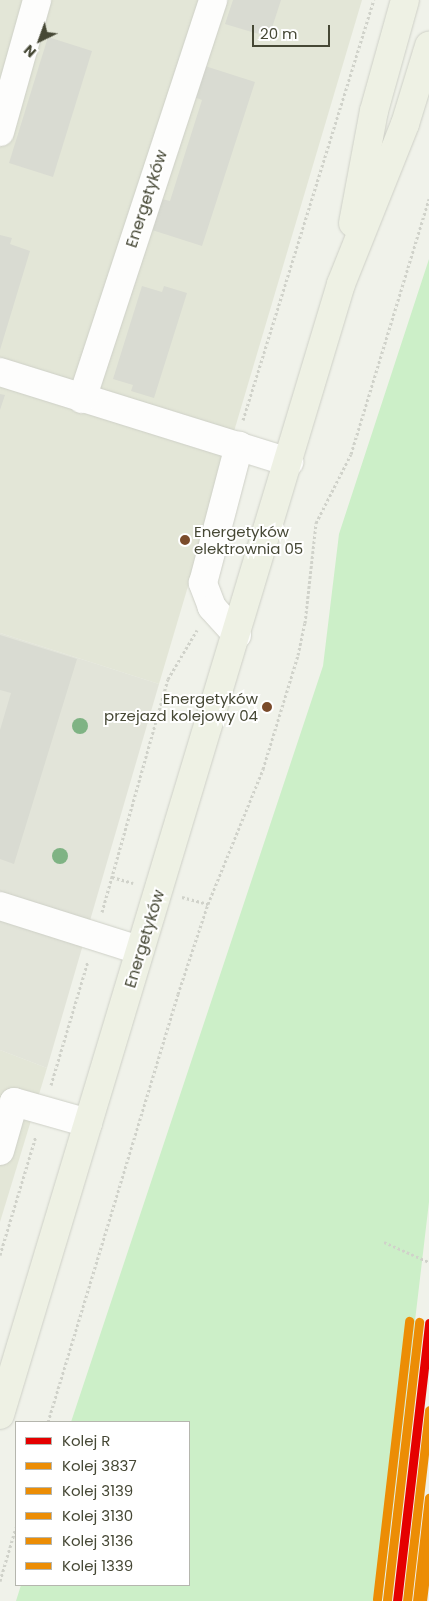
<!DOCTYPE html>
<meta charset="utf-8">
<style>
body{margin:0}
#map{position:relative;width:429px;height:1601px;overflow:hidden;background:#f0f2ea;font-family:Poppins,sans-serif}
div>[style]{position:absolute}
.residential>*{inset:0;background:#e3e6d7}
.industrial>*{inset:0;background:#e2e4d9}
.green>*{inset:0;background:#ccefc8}
.building>*{inset:0;background:#d9dbd2}
.path>*{height:3px;margin-top:-1.5px;transform-origin:0;background:repeating-linear-gradient(90deg,#d0d2ca 0 2.5px,transparent 0 5px)}
.roads{filter:drop-shadow(0 0 1px #ced0c7) drop-shadow(0 0 1px #ced0c7)}
.minor>*{height:28px;margin:-14px;padding:0 14px;transform-origin:14px;border-radius:14px;background:#fdfdfc}
.major>*{height:28px;margin:-14px;padding:0 14px;transform-origin:14px;border-radius:14px;background:#eef1e4}
.rail-1>*{height:9px;margin:-4.5px;padding:0 4.5px;transform-origin:4.5px;border-radius:4.5px;background:#e50000}
.rail-2>*{height:9px;margin:-4.5px;padding:0 4.5px;transform-origin:4.5px;border-radius:4.5px;background:#ec8d05}
.rail-3>*{height:9px;margin:-4.5px;padding:0 4.5px;transform-origin:4.5px;border-radius:4.5px;background:#ec8d05}
.rail-4>*{height:9px;margin:-4.5px;padding:0 4.5px;transform-origin:4.5px;border-radius:4.5px;background:#ec8d05}
.rail-5>*{height:9px;margin:-4.5px;padding:0 4.5px;transform-origin:4.5px;border-radius:4.5px;background:#ec8d05}
.rail-6>*{height:9px;margin:-4.5px;padding:0 4.5px;transform-origin:4.5px;border-radius:4.5px;background:#ec8d05}
.trees>*{width:16px;height:16px;margin:-8px;border-radius:50%;background:#7fb384}
.dots>*{width:14px;height:14px;translate:-50% -50%;box-sizing:border-box;border:2px solid #fff;border-radius:50%}
span{translate:-50% -50%;white-space:nowrap;text-align:center;line-height:1.15;-webkit-text-stroke:4px #fff;paint-order:stroke}
.bus-label{font-size:15px;color:#464835}
.left{translate:0 -50%;text-align:left}
.right{translate:-100% -50%;text-align:right}
.street-label{font-size:16px;color:#464835}
.legend{position:absolute;left:15px;top:1421px;width:175px;height:165px;box-sizing:border-box;background:#fff;border:1px solid #b5b6ae;margin:0;padding:6px 9px;list-style:none;font-size:15px;color:#464835}
.legend li{display:flex;align-items:center;gap:10px;height:25px}
.legend b{width:25px;border:1px solid #b5b6ae}
.north{position:absolute;left:15px;top:15px;width:50px;height:50px;-webkit-text-stroke:4px #fff;paint-order:stroke;rotate:222deg;font-size:14px;font-weight:700;line-height:20px;text-align:center;color:#464835}
.north::after{content:'';display:block;margin:auto;width:18px;height:22px;background:#464835;clip-path:polygon(50% 0,100% 100%,50% 72%,0 100%)}
.scale{position:absolute;left:252px;top:25px;width:78px;height:22px;box-sizing:border-box;border:2px solid #464835;border-top:0;padding-left:6px;font-size:15px;line-height:18px;white-space:nowrap;color:#464835;-webkit-text-stroke:4px #fff;paint-order:stroke}
</style>
<div id="map">
<div class="residential">
<div style="clip-path:polygon(0 0,362px 0,159px 684px,0 633px)"></div>
<div style="clip-path:polygon(0 1050px,47px 1068px,0 1222px)"></div>
</div>
<div class="industrial">
<div style="clip-path:polygon(0 633px,159px 684px,47px 1068px,0 1050px)"></div>
</div>
<div class="green">
<div style="clip-path:polygon(429px 259px,429px 1202px,382px 1601px,16px 1601px,21px 1585px,189px 1585px,189px 1422px,71px 1422px,323px 666px,339px 534px)"></div>
</div>
<div class="building">
<div style="clip-path:polygon(233px 0,281px 0,269px 37px,225px 24px)"></div>
<div style="clip-path:polygon(48px 37px,92px 51px,53px 177px,9px 163px)"></div>
<div style="clip-path:polygon(205px 66px,255px 82px,202px 246px,152px 230px,162px 199px,170px 201px,202px 100px,194px 97px)"></div>
<div style="clip-path:polygon(0 235px,12px 238px,10px 244px,30px 251px,0 350px)"></div>
<div style="clip-path:polygon(142px 286px,162px 292px,164px 286px,187px 293px,154px 398px,131px 391px,133px 385px,113px 379px)"></div>
<div style="clip-path:polygon(0 394px,5px 395px,0 410px)"></div>
<div style="clip-path:polygon(0 635px,77px 659px,14px 864px,0 859px,0 730px,11px 693px,0 690px)"></div>
</div>
<div class="path">
<div style="left:243px;top:420px;width:440px;rotate:-72.7deg"></div>
<div style="left:112px;top:877px;width:22px;rotate:16deg"></div>
<div style="left:182px;top:897px;width:27px;rotate:15deg"></div>
<div style="left:102px;top:912px;width:242px;rotate:-74.2deg"></div>
<div style="left:168px;top:679px;width:57px;rotate:-59.4deg"></div>
<div style="left:51px;top:1085px;width:129px;rotate:-73.4deg"></div>
<div style="left:384px;top:1242px;width:49px;rotate:24deg"></div>
<div style="left:0;top:1255px;width:124px;rotate:-73.2deg"></div>
<div style="left:48px;top:1422px;width:447px;rotate:-73.1deg"></div>
<div style="left:178px;top:994px;width:95px;rotate:-71.6deg"></div>
<div style="left:208px;top:904px;width:146px;rotate:-67.8deg"></div>
<div style="left:263px;top:769px;width:119px;rotate:-72.9deg"></div>
<div style="left:298px;top:655px;width:33px;rotate:-78deg"></div>
<div style="left:305px;top:623px;width:101px;rotate:-83.7deg"></div>
<div style="left:316px;top:523px;width:77px;rotate:-63.1deg"></div>
<div style="left:351px;top:454px;width:267px;rotate:-73deg"></div>
<div style="left:0;top:1581px;width:56px;rotate:-73.5deg"></div>
</div>
<div class="roads">
<div class="minor">
<div style="left:0;top:132px;width:137px;rotate:-74.3deg"></div>
<div style="left:0;top:372px;width:303px;rotate:17.3deg"></div>
<div style="left:82px;top:399px;width:420px;rotate:-71.8deg"></div>
<div style="left:237px;top:635px;width:38px;rotate:-132deg"></div>
<div style="left:212px;top:607px;width:26px;rotate:-111deg"></div>
<div style="left:203px;top:583px;width:142px;rotate:-75.3deg"></div>
<div style="left:0;top:906px;width:146px;rotate:17.6deg"></div>
<div style="left:0;top:1151px;width:51px;rotate:-74.1deg"></div>
<div style="left:14px;top:1102px;width:77px;rotate:15.8deg"></div>
</div>
<div class="major">
<div style="left:353px;top:223px;width:114px;rotate:-79.4deg"></div>
<div style="left:374px;top:111px;width:115px;rotate:-74.4deg"></div>
<div style="left:0;top:1415px;width:1181px;rotate:-73.22deg"></div>
<div style="left:341px;top:284px;width:172px;rotate:-68.2deg"></div>
<div style="left:405px;top:124px;width:82px;rotate:-72.9deg"></div>
</div>
</div>
<div class="rail-1">
<div style="left:397px;top:1601px;width:280px;rotate:-83.4deg"></div>
</div>
<div class="rail-2">
<div style="left:407px;top:1601px;width:192px;rotate:-83.4deg"></div>
</div>
<div class="rail-3">
<div style="left:387px;top:1600px;width:280px;rotate:-83.4deg"></div>
</div>
<div class="rail-4">
<div style="left:417px;top:1601px;width:104px;rotate:-83.4deg"></div>
</div>
<div class="rail-5">
<div style="left:377px;top:1599px;width:280px;rotate:-83.4deg"></div>
</div>
<div class="rail-6">
<div style="left:422px;top:1601px;width:58px;rotate:-83.1deg"></div>
</div>
<div class="trees">
<div style="left:80px;top:726px"></div>
<div style="left:60px;top:856px"></div>
</div>
<div class="dots">
<div style="left:185px;top:540px;background:#7a4b2a"></div>
<div style="left:267px;top:707px;background:#7a4b2a"></div>
</div>
<div class="bus-label">
<span class="left" style="left:194px;top:540px">Energetyków<br>elektrownia 05</span>
<span class="right" style="left:258px;top:707px">Energetyków<br>przejazd kolejowy 04</span>
</div>
<div class="street-label">
<span style="left:147px;top:199px;rotate:-72deg">Energetyków</span>
<span style="left:145px;top:939px;rotate:-73deg">Energetyków</span>
</div>
<ul class="legend">
<li><b style="height:6px;background:#e50000"></b>Kolej R</li>
<li><b style="height:6px;background:#ec8d05"></b>Kolej 3837</li>
<li><b style="height:6px;background:#ec8d05"></b>Kolej 3139</li>
<li><b style="height:6px;background:#ec8d05"></b>Kolej 3130</li>
<li><b style="height:6px;background:#ec8d05"></b>Kolej 3136</li>
<li><b style="height:6px;background:#ec8d05"></b>Kolej 1339</li>
</ul>
<div class="north">N</div>
<div class="scale">20 m</div>
</div>
